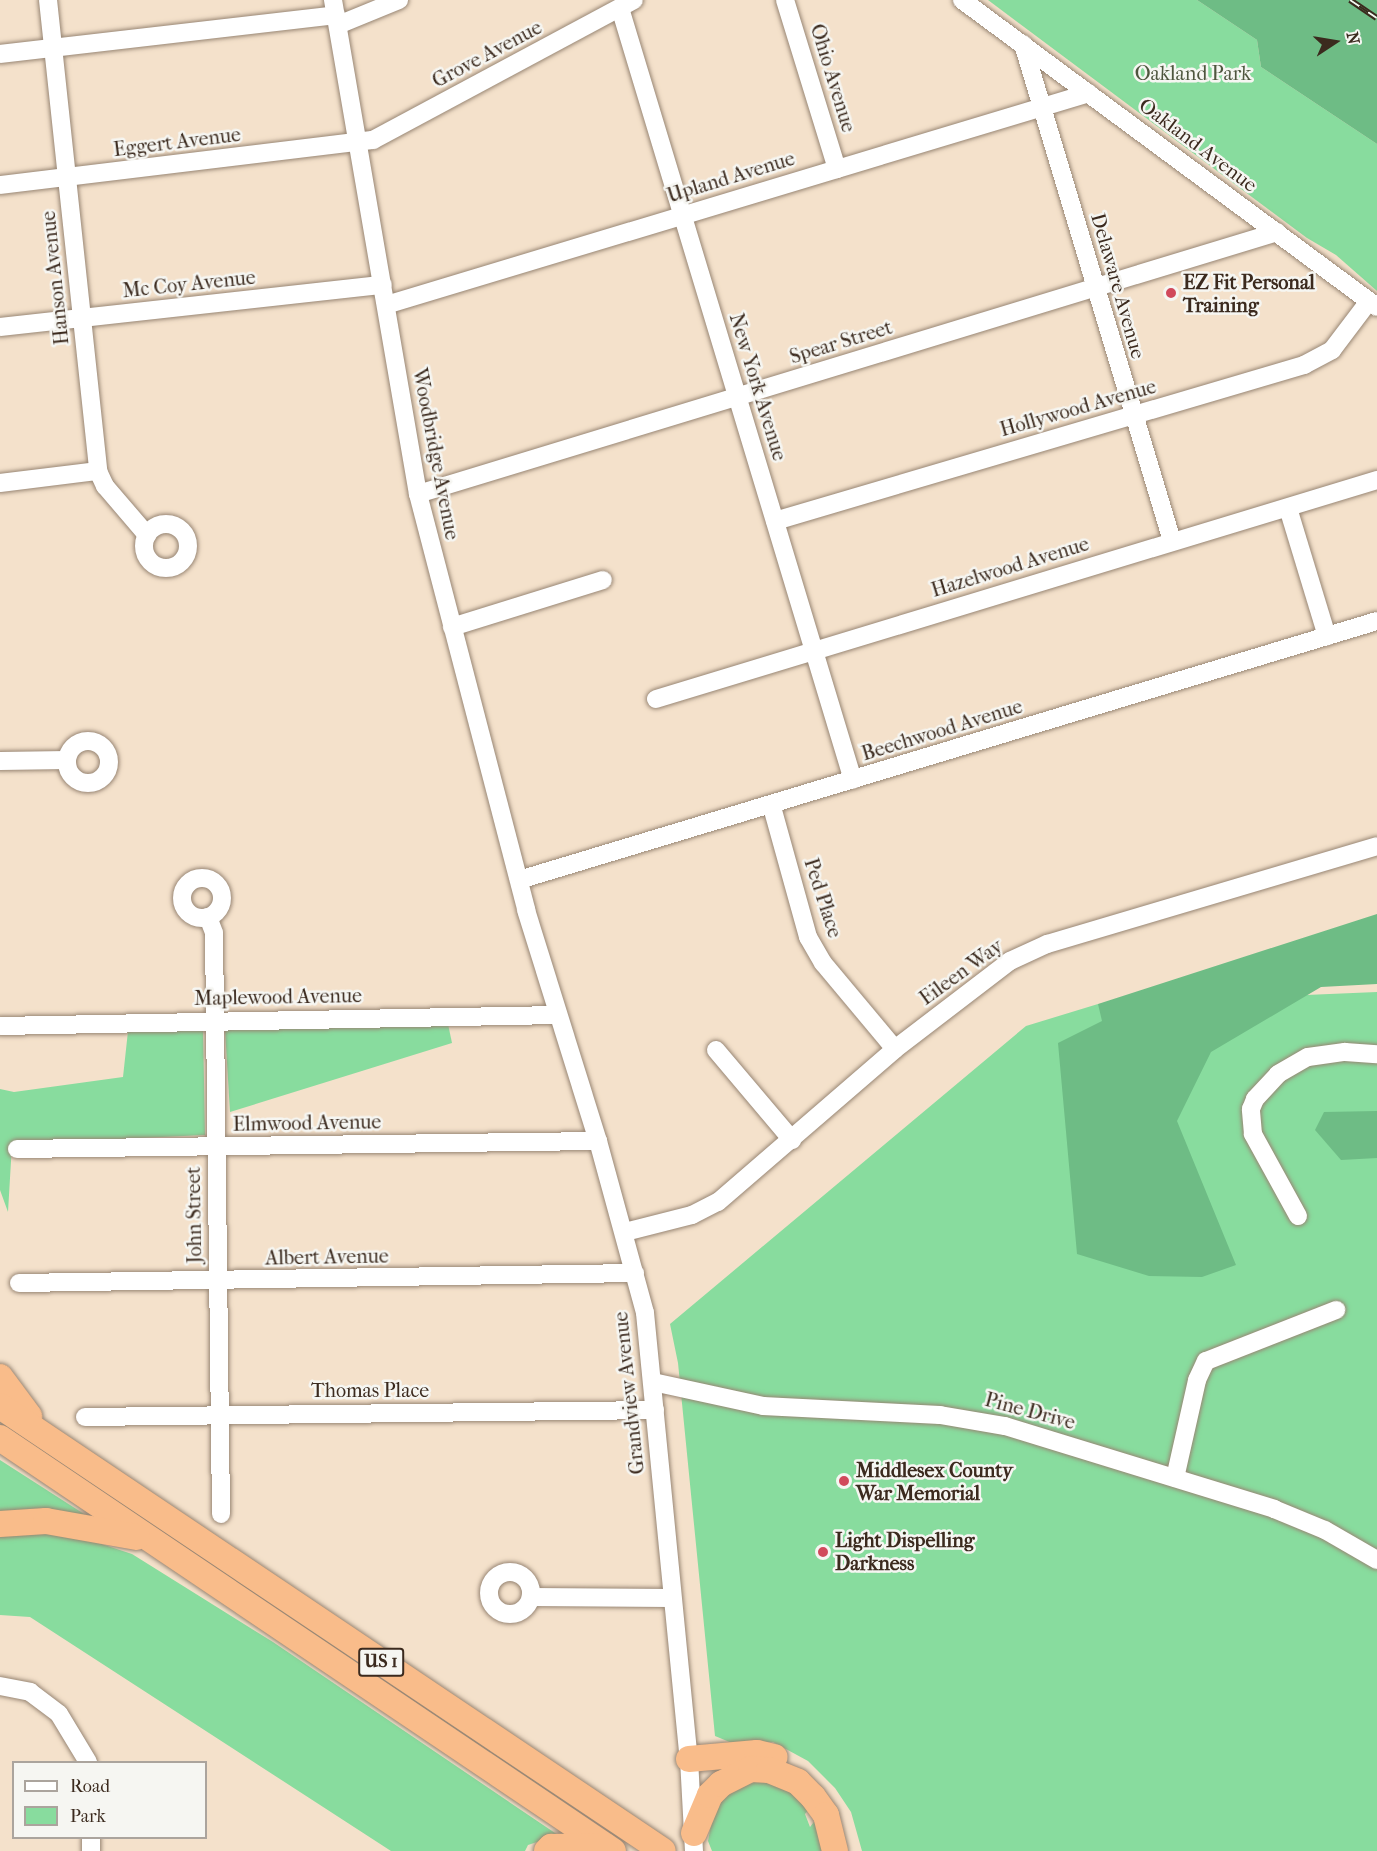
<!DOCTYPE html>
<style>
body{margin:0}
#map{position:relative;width:1377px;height:1851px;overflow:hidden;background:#f4e1cb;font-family:"IM FELL French Canon",serif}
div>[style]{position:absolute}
.green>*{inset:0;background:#88dc9e}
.forest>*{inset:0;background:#6ebc85}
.roads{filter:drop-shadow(0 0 2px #988674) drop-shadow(0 0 2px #988674)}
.minor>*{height:18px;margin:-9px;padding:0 9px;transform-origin:9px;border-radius:9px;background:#fff}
.minor>.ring{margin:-9px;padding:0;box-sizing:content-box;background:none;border:18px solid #fff;border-radius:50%}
.highway>*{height:26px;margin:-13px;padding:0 13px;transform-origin:13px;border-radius:13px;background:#f9bc8a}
.rail>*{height:6px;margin-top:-3px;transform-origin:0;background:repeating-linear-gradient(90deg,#f6f6f2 0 11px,#3b2a1e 0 22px);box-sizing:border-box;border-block:2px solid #3b2a1e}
.dots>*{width:16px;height:16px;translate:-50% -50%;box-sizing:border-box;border:3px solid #f6f6f2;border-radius:50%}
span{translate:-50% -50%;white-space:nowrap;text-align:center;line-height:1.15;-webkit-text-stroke:5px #f6f6f2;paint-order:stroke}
.shield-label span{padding:2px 4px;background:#f6f6f2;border:2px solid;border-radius:4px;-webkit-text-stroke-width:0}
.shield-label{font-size:18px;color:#3b2a1e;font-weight:700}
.street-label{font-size:20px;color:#3b2a1e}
.park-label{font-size:20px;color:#4e563e}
.poi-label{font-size:20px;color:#3b2a1e;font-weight:700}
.left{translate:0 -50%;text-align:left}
.legend{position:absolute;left:12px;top:1761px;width:195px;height:78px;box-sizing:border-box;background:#f6f6f2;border:2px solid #aba49d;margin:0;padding:8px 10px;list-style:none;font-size:18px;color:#3b2a1e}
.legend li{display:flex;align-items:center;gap:12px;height:30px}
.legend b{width:30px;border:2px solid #aba49d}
.north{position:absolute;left:1305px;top:12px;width:60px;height:60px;-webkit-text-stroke:4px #f6f6f2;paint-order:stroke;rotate:78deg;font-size:16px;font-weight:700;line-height:24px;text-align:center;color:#3b2a1e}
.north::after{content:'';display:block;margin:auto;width:21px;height:27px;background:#3b2a1e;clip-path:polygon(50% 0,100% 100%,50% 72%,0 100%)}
</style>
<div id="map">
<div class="green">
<div style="clip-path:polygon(988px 0,1197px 0,1257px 40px,1261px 67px,1377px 144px,1377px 291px,1336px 255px,1307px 238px)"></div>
<div style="clip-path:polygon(1377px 992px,1377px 1851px,862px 1851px,851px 1812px,835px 1788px,808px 1761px,773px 1742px,732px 1743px,715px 1736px,678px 1363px,670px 1324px,1026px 1026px,1098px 1004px)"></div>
<div style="clip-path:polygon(448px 1024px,452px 1043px,230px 1112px,225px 1030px)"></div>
<div style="clip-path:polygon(203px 1027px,205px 1135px,12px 1144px,8px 1212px,0 1190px,0 1089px,14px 1092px,123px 1077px,128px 1031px)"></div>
<div style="clip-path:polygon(0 1460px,95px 1521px,0 1520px)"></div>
<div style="clip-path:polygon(59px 1530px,132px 1554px,273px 1642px,558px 1835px,528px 1845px,525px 1851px,391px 1851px,30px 1617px,0 1615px,0 1535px)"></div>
<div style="clip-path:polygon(762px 1779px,790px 1788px,811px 1807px,805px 1814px,810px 1827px,817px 1818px,825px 1851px,712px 1851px,708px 1841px,715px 1803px,733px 1785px)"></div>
</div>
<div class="forest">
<div style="clip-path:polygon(1197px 0,1377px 0,1377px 144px,1261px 67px,1257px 40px)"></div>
<div style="clip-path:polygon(1377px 914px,1377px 984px,1321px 987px,1211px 1052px,1177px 1121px,1236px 1265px,1202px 1277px,1149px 1276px,1077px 1254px,1058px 1043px,1102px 1021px,1098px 1004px)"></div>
<div style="clip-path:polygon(1377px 1111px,1377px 1158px,1341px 1160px,1315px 1130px,1324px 1112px)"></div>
</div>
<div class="roads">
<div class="minor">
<div style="left:48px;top:0;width:474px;rotate:83.9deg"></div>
<div style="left:98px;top:471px;width:17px;rotate:65deg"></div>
<div style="left:105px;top:486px;width:65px;rotate:49.4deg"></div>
<div style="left:333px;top:0;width:501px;rotate:80.24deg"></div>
<div style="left:418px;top:494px;width:430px;rotate:75.4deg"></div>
<div style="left:526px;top:910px;width:242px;rotate:72.7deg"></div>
<div style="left:598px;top:1141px;width:178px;rotate:74.7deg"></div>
<div style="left:645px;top:1313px;width:448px;rotate:84.4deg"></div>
<div style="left:689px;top:1759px;width:92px;rotate:86.9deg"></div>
<div style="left:785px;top:0;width:177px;rotate:72.9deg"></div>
<div style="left:962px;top:0;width:516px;rotate:36.49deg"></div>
<div style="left:620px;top:8px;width:806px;rotate:73.21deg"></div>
<div style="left:338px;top:25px;width:66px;rotate:-22.3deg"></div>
<div style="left:1023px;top:44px;width:519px;rotate:73.31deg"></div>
<div style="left:0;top:54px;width:338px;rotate:-6.6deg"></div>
<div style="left:0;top:185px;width:376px;rotate:-6.9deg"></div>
<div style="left:373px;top:140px;width:296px;rotate:-28.2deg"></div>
<div style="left:386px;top:305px;width:734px;rotate:-16.78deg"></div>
<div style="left:0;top:327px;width:385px;rotate:-6.3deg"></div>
<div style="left:0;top:483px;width:99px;rotate:-7deg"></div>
<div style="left:418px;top:494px;width:898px;rotate:-16.96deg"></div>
<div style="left:1288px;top:508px;width:134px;rotate:73.1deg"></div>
<div style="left:775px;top:521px;width:552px;rotate:-16.43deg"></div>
<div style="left:1304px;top:365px;width:32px;rotate:-28deg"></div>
<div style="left:1332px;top:350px;width:61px;rotate:-52.9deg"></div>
<div class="ring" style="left:144px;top:524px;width:26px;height:26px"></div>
<div style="left:452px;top:627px;width:158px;rotate:-17.3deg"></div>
<div style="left:656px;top:699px;width:754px;rotate:-16.9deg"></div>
<div class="ring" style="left:67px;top:741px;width:24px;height:24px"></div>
<div style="left:0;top:761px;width:67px;rotate:-0.9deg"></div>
<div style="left:772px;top:807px;width:135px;rotate:74.5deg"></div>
<div style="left:808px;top:937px;width:30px;rotate:60deg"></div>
<div style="left:823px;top:963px;width:112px;rotate:50.1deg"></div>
<div class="ring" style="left:182px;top:878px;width:22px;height:22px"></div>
<div style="left:519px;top:880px;width:896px;rotate:-16.8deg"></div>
<div style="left:208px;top:917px;width:17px;rotate:69deg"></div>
<div style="left:214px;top:933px;width:581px;rotate:89.31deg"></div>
<div style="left:0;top:1026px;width:558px;rotate:-1.13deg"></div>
<div style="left:716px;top:1050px;width:118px;rotate:49.8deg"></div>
<div style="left:17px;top:1149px;width:581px;rotate:-0.79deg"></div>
<div style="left:1298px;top:1216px;width:94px;rotate:-118.8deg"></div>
<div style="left:1253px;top:1134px;width:25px;rotate:-95deg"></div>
<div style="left:1251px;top:1109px;width:11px;rotate:-68deg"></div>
<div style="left:1255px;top:1099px;width:34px;rotate:-47deg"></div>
<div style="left:1278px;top:1074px;width:34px;rotate:-30deg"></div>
<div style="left:1308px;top:1057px;width:37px;rotate:-8deg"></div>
<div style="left:1345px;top:1052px;width:32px;rotate:4deg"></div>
<div style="left:625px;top:1232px;width:69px;rotate:-14.2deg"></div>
<div style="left:692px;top:1215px;width:29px;rotate:-27deg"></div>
<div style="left:718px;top:1202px;width:234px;rotate:-40.8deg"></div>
<div style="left:895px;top:1049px;width:145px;rotate:-37.4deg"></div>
<div style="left:1010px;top:961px;width:41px;rotate:-24.7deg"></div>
<div style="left:1047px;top:944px;width:344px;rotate:-16.5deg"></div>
<div style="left:19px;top:1283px;width:616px;rotate:-0.93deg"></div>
<div style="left:653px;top:1382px;width:113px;rotate:12.3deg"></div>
<div style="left:763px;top:1406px;width:177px;rotate:2.9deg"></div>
<div style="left:940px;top:1415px;width:66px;rotate:9.6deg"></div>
<div style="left:1005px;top:1426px;width:282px;rotate:17.1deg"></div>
<div style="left:1274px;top:1509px;width:55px;rotate:22.4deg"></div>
<div style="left:1325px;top:1530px;width:60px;rotate:30deg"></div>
<div style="left:85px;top:1417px;width:570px;rotate:-0.7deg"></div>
<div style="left:1175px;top:1478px;width:100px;rotate:-77.3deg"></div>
<div style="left:1197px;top:1380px;width:21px;rotate:-65deg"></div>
<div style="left:1206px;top:1361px;width:140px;rotate:-21.4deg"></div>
<div class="ring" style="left:489px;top:1572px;width:24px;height:24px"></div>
<div style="left:531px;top:1597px;width:140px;rotate:0.4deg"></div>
<div style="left:0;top:1686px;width:31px;rotate:11deg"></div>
<div style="left:30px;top:1692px;width:36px;rotate:37deg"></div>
<div style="left:59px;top:1714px;width:56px;rotate:58.9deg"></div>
<div style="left:91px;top:1851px;width:13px;rotate:-90deg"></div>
</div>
<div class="highway">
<div style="left:0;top:1377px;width:49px;rotate:53.4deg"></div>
<div style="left:0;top:1406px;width:798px;rotate:33.87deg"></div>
<div style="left:0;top:1438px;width:739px;rotate:33.97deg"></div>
<div style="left:0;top:1524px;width:46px;rotate:-3.7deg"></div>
<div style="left:46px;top:1521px;width:92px;rotate:10deg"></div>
<div style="left:689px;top:1759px;width:68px;rotate:-5deg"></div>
<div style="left:757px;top:1753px;width:18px;rotate:13deg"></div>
<div style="left:694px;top:1833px;width:41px;rotate:-67.2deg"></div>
<div style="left:710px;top:1795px;width:16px;rotate:-45deg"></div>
<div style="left:721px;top:1784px;width:34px;rotate:-27deg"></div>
<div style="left:751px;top:1769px;width:18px;rotate:3deg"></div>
<div style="left:769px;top:1770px;width:31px;rotate:22deg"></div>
<div style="left:798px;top:1782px;width:21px;rotate:45deg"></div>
<div style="left:813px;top:1797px;width:22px;rotate:54deg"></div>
<div style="left:826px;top:1815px;width:37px;rotate:76deg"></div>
<div style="left:547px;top:1851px;width:6px;rotate:-45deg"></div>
<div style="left:551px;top:1847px;width:54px;rotate:-1.1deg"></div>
</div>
</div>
<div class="rail">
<div style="left:1350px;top:0;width:32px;rotate:34deg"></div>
</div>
<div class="dots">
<div style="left:1171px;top:293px;background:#d1495b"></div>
<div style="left:844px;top:1481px;background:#d1495b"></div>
<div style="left:823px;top:1552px;background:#d1495b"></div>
</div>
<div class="shield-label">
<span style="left:381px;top:1662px">US 1</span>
</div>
<div class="street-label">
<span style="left:487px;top:54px;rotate:-28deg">Grove Avenue</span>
<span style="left:833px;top:78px;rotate:73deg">Ohio Avenue</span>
<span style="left:177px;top:142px;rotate:-7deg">Eggert Avenue</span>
<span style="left:1198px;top:145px;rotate:37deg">Oakland Avenue</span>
<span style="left:731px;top:177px;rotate:-17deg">Upland Avenue</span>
<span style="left:55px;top:278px;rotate:-96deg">Hanson Avenue</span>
<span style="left:189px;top:284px;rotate:-6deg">Mc Coy Avenue</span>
<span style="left:1118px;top:286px;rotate:74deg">Delaware Avenue</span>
<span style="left:841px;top:342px;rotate:-17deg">Spear Street</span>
<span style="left:758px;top:387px;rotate:73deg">New York Avenue</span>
<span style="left:1078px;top:408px;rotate:-16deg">Hollywood Avenue</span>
<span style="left:436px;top:454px;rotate:79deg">Woodbridge Avenue</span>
<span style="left:1010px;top:567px;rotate:-17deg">Hazelwood Avenue</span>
<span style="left:942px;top:730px;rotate:-17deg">Beechwood Avenue</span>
<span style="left:823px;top:898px;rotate:72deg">Ped Place</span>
<span style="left:961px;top:972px;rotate:-36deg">Eileen Way</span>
<span style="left:278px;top:997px;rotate:-1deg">Maplewood Avenue</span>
<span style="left:307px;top:1123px;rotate:-1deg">Elmwood Avenue</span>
<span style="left:194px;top:1215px;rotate:-91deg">John Street</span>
<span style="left:327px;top:1257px;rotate:-1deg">Albert Avenue</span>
<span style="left:370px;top:1390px">Thomas Place</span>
<span style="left:629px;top:1393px;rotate:-96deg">Grandview Avenue</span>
<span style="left:1030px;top:1411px;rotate:15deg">Pine Drive</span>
</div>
<div class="park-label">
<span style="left:1193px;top:73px">Oakland Park</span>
</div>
<div class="poi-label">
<span class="left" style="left:1183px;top:294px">EZ Fit Personal<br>Training</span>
<span class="left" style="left:856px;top:1482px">Middlesex County<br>War Memorial</span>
<span class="left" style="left:835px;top:1552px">Light Dispelling<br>Darkness</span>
</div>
<ul class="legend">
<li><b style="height:8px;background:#fff"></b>Road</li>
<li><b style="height:16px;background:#88dc9e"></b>Park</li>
</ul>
<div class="north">N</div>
</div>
